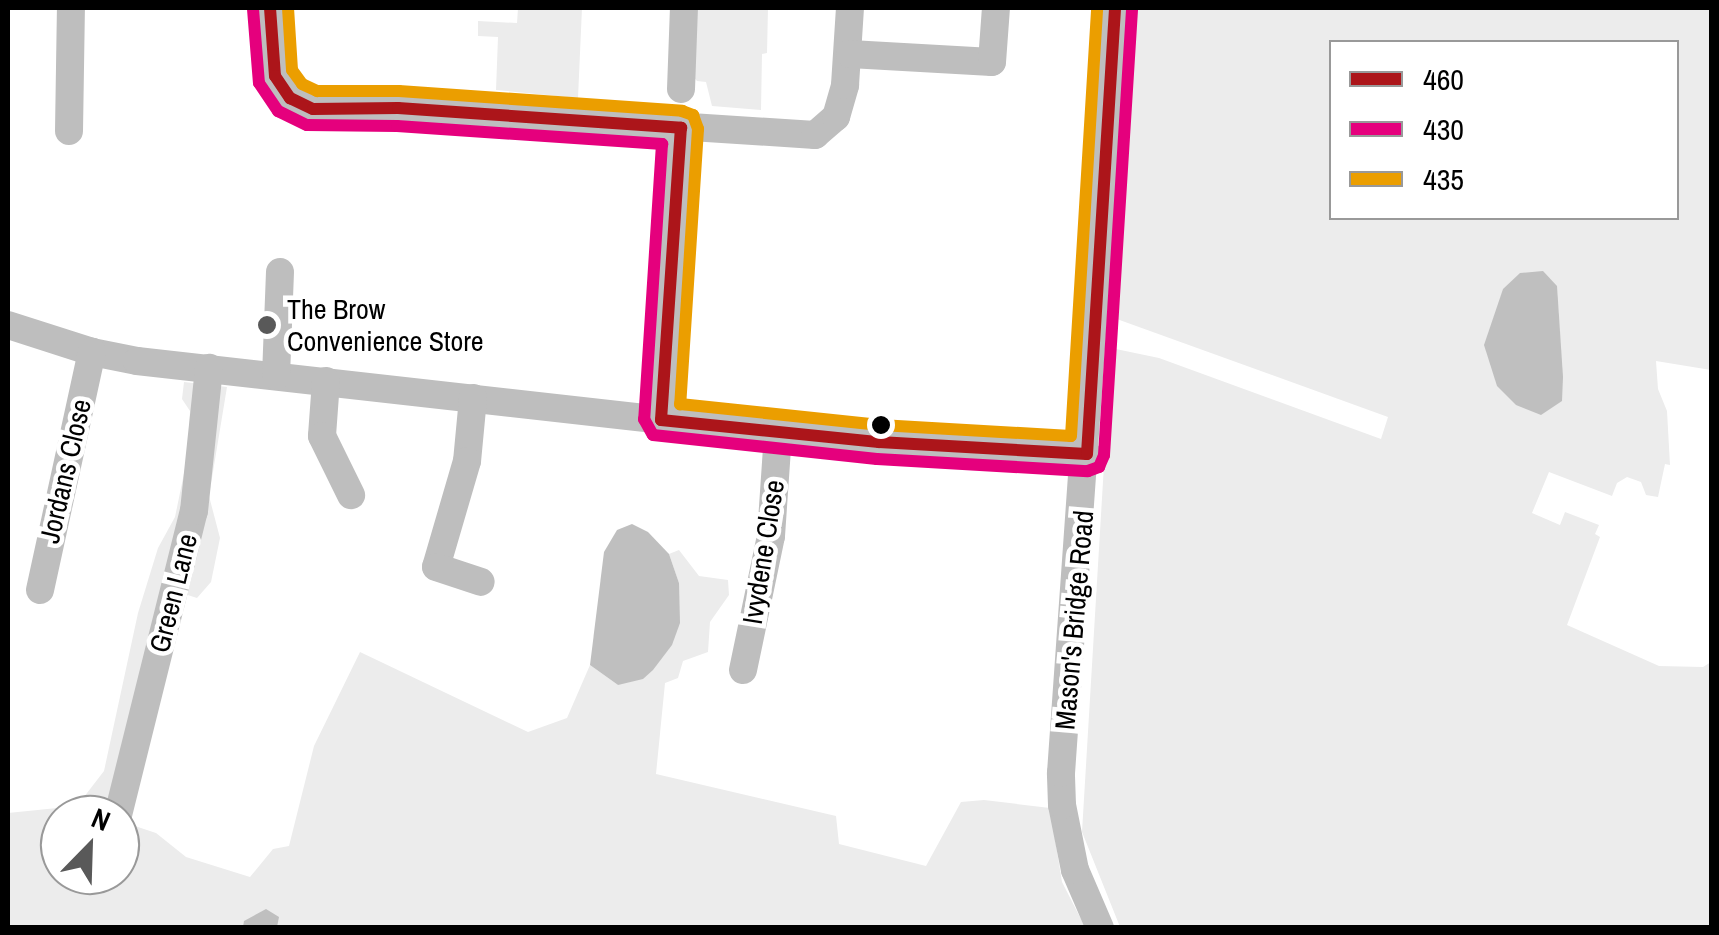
<!DOCTYPE html>
<style>
body{margin:0}
#map{position:relative;width:1719px;height:935px;overflow:hidden;background:#fff;font-family:"Archivo Narrow",sans-serif}
div>[style]{position:absolute}
.green>*{inset:0;background:#ececec}
.water>*{inset:0;background:#bfbfbf}
.minor>*{height:28px;margin:-14px;padding:0 14px;transform-origin:14px;border-radius:14px;background:#bebebe}
.bus-1>*{height:12px;margin:-6px;padding:0 6px;transform-origin:6px;border-radius:6px;background:#ac151a}
.bus-2>*{height:12px;margin:-6px;padding:0 6px;transform-origin:6px;border-radius:6px;background:#e5007d}
.bus-3>*{height:12px;margin:-6px;padding:0 6px;transform-origin:6px;border-radius:6px;background:#eb9e00}
.dots>*{width:28px;height:28px;translate:-50% -50%;box-sizing:border-box;border:5px solid #fff;border-radius:50%}
span{translate:-50% -50%;white-space:nowrap;text-align:center;line-height:1.15;-webkit-text-stroke:9px #fff;paint-order:stroke}
.poi-label{font-size:28px;color:#000}
.left{translate:0 -50%;text-align:left}
.street-label{font-size:28px;color:#000}
.frame{position:absolute;inset:0;border:10px solid #000;pointer-events:none}
.legend{position:absolute;left:1329px;top:40px;width:350px;height:180px;box-sizing:border-box;background:#fff;border:2px solid #999;margin:0;padding:12px 18px;list-style:none;font-size:30px;color:#000}
.legend li{display:flex;align-items:center;gap:20px;height:50px}
.legend b{width:50px;border:2px solid #999}
.north{position:absolute;left:40px;top:795px;width:100px;height:100px;box-sizing:border-box;background:#fff;border:2px solid #999;border-radius:50%;rotate:23deg;font-size:28px;font-weight:700;line-height:40px;text-align:center;color:#000}
.north::after{content:'';display:block;margin:auto;width:35px;height:45px;background:#595959;clip-path:polygon(50% 0,100% 100%,50% 72%,0 100%)}
</style>
<div id="map">
<div class="green">
<div style="clip-path:polygon(518px 8px,582px 8px,578px 98px,496px 90px,498px 37px,478px 36px,478px 21px,517px 23px)"></div>
<div style="clip-path:polygon(693px 8px,768px 8px,767px 53px,762px 54px,761px 110px,712px 106px,706px 82px,697px 81px,689px 72px)"></div>
<div style="clip-path:polygon(evenodd,1132px 8px,1711px 8px,1711px 370px,1656px 361px,1658px 389px,1667px 411px,1670px 465px,1665px 464px,1658px 497px,1646px 495px,1641px 482px,1627px 477px,1617px 483px,1612px 496px,1549px 472px,1532px 513px,1560px 525px,1565px 512px,1599px 525px,1595px 534px,1600px 537px,1567px 625px,1659px 666px,1703px 667px,1711px 662px,1711px 927px,1120px 927px,1082px 832px,1111px 348px,1159px 358px,1381px 439px,1388px 417px,1114px 318px,1132px 8px,1332px 42px,1676px 42px,1676px 218px,1332px 218px,1332px 42px)"></div>
<div style="clip-path:polygon(184px 382px,227px 387px,209px 496px,220px 538px,211px 582px,197px 598px,166px 588px,110px 815px,60px 815px,60px 875px,120px 875px,120px 821px,156px 833px,186px 857px,250px 877px,273px 849px,289px 846px,314px 746px,360px 652px,528px 732px,567px 718px,590px 665px,618px 685px,679px 583px,669px 554px,679px 550px,699px 576px,728px 580px,729px 595px,710px 622px,708px 652px,683px 661px,678px 678px,665px 683px,656px 774px,836px 816px,839px 844px,926px 866px,961px 802px,984px 800px,1050px 808px,1062px 882px,1085px 927px,8px 928px,8px 813px,77px 806px,104px 771px,138px 613px,158px 548px,175px 517px,188px 454px,190px 411px,182px 399px)"></div>
</div>
<div class="water">
<div style="clip-path:polygon(1543px 271px,1557px 286px,1563px 377px,1562px 401px,1541px 415px,1516px 405px,1497px 386px,1484px 345px,1503px 289px,1520px 273px)"></div>
<div style="clip-path:polygon(632px 524px,648px 532px,669px 554px,679px 583px,680px 623px,672px 645px,653px 670px,643px 679px,618px 685px,590px 665px,604px 552px,617px 530px)"></div>
<div style="clip-path:polygon(266px 909px,279px 917px,277px 927px,243px 927px,244px 921px)"></div>
</div>
<div class="minor">
<div style="left:270px;top:8px;width:68px;rotate:85.8deg"></div>
<div style="left:275px;top:76px;width:27px;rotate:56deg"></div>
<div style="left:290px;top:98px;width:25px;rotate:26deg"></div>
<div style="left:313px;top:109px;width:85px;rotate:-0.7deg"></div>
<div style="left:398px;top:108px;width:418px;rotate:3.7deg"></div>
<div style="left:815px;top:135px;width:28px;rotate:-41deg"></div>
<div style="left:836px;top:117px;width:33px;rotate:-74deg"></div>
<div style="left:845px;top:85px;width:77px;rotate:-86.3deg"></div>
<div style="left:850px;top:54px;width:142px;rotate:3.2deg"></div>
<div style="left:992px;top:62px;width:54px;rotate:-85.8deg"></div>
<div style="left:681px;top:89px;width:81px;rotate:-87.9deg"></div>
<div style="left:69px;top:131px;width:123px;rotate:-89.1deg"></div>
<div style="left:8px;top:325px;width:88px;rotate:17.8deg"></div>
<div style="left:92px;top:352px;width:46px;rotate:11.3deg"></div>
<div style="left:137px;top:361px;width:645px;rotate:6.41deg"></div>
<div style="left:778px;top:433px;width:310px;rotate:3.9deg"></div>
<div style="left:276px;top:376px;width:104px;rotate:-87.8deg"></div>
<div style="left:326px;top:381px;width:55px;rotate:94.2deg"></div>
<div style="left:322px;top:436px;width:66px;rotate:63.8deg"></div>
<div style="left:473px;top:398px;width:63px;rotate:95.4deg"></div>
<div style="left:467px;top:461px;width:110px;rotate:106.3deg"></div>
<div style="left:436px;top:567px;width:47px;rotate:18.4deg"></div>
<div style="left:661px;top:420px;width:293px;rotate:-86.1deg"></div>
<div style="left:40px;top:590px;width:244px;rotate:-77.7deg"></div>
<div style="left:743px;top:670px;width:137px;rotate:-78.2deg"></div>
<div style="left:771px;top:536px;width:103px;rotate:-86.1deg"></div>
<div style="left:118px;top:815px;width:313px;rotate:-76deg"></div>
<div style="left:194px;top:511px;width:144px;rotate:-84deg"></div>
<div style="left:1100px;top:928px;width:63px;rotate:-113.3deg"></div>
<div style="left:1075px;top:870px;width:66px;rotate:-101.3deg"></div>
<div style="left:1062px;top:805px;width:32px;rotate:-92deg"></div>
<div style="left:1061px;top:773px;width:767px;rotate:-85.96deg"></div>
</div>
<div class="bus-1">
<div style="left:270px;top:8px;width:68px;rotate:85.8deg"></div>
<div style="left:275px;top:76px;width:27px;rotate:56deg"></div>
<div style="left:290px;top:98px;width:25px;rotate:26deg"></div>
<div style="left:313px;top:109px;width:85px;rotate:-0.7deg"></div>
<div style="left:398px;top:108px;width:284px;rotate:4deg"></div>
<div style="left:661px;top:420px;width:219px;rotate:5.8deg"></div>
<div style="left:879px;top:442px;width:208px;rotate:3.3deg"></div>
<div style="left:661px;top:420px;width:293px;rotate:-86.1deg"></div>
<div style="left:1087px;top:454px;width:447px;rotate:-86.4deg"></div>
</div>
<div class="bus-2">
<div style="left:253px;top:9px;width:74px;rotate:85.4deg"></div>
<div style="left:259px;top:83px;width:34px;rotate:56deg"></div>
<div style="left:278px;top:111px;width:32px;rotate:26deg"></div>
<div style="left:307px;top:125px;width:90px;rotate:0.6deg"></div>
<div style="left:397px;top:126px;width:266px;rotate:3.9deg"></div>
<div style="left:662px;top:144px;width:276px;rotate:93.7deg"></div>
<div style="left:644px;top:419px;width:18px;rotate:61deg"></div>
<div style="left:653px;top:435px;width:225px;rotate:6.1deg"></div>
<div style="left:877px;top:459px;width:211px;rotate:3.3deg"></div>
<div style="left:1088px;top:471px;width:12px;rotate:-20deg"></div>
<div style="left:1099px;top:467px;width:13px;rotate:-67deg"></div>
<div style="left:1104px;top:455px;width:447px;rotate:-86.4deg"></div>
</div>
<div class="bus-3">
<div style="left:288px;top:8px;width:62px;rotate:86.3deg"></div>
<div style="left:292px;top:70px;width:17px;rotate:54deg"></div>
<div style="left:302px;top:84px;width:17px;rotate:25deg"></div>
<div style="left:317px;top:91px;width:82px"></div>
<div style="left:399px;top:91px;width:284px;rotate:4deg"></div>
<div style="left:682px;top:111px;width:12px;rotate:20deg"></div>
<div style="left:693px;top:115px;width:15px;rotate:70deg"></div>
<div style="left:698px;top:129px;width:276px;rotate:93.7deg"></div>
<div style="left:680px;top:404px;width:201px;rotate:6deg"></div>
<div style="left:880px;top:425px;width:191px;rotate:3.3deg"></div>
<div style="left:1071px;top:436px;width:429px;rotate:-86.5deg"></div>
</div>
<div class="dots">
<div style="left:267px;top:325px;background:#595959"></div>
<div style="left:881px;top:425px;background:#000"></div>
</div>
<div class="poi-label">
<span class="left" style="left:287px;top:325px">The Brow<br>Convenience Store</span>
</div>
<div class="street-label">
<span style="left:65px;top:471px;rotate:-77deg">Jordans Close</span>
<span style="left:763px;top:552px;rotate:-81deg">Ivydene Close</span>
<span style="left:173px;top:593px;rotate:-76deg">Green Lane</span>
<span style="left:1074px;top:620px;rotate:-85deg">Mason's Bridge Road</span>
</div>
<div class="frame"></div>
<ul class="legend">
<li><b style="height:12px;background:#ac151a"></b>460</li>
<li><b style="height:12px;background:#e5007d"></b>430</li>
<li><b style="height:12px;background:#eb9e00"></b>435</li>
</ul>
<div class="north">N</div>
</div>
